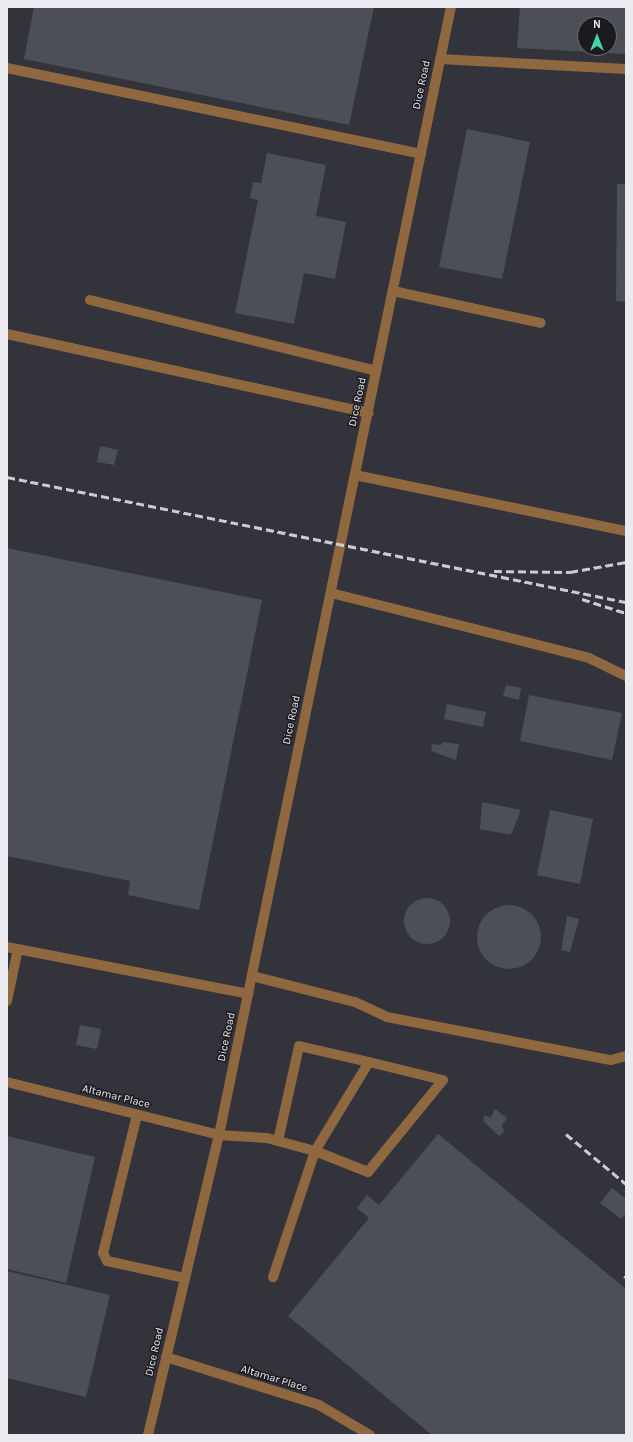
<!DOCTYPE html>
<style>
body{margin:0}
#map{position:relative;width:633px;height:1442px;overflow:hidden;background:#33333c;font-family:Karla,sans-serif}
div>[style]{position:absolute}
.building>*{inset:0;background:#4c4e58}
.round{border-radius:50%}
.service>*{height:10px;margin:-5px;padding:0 5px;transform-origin:5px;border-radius:5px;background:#8f683f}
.minor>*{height:10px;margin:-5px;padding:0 5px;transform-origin:5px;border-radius:5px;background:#8f683f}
.rail>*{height:3px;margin-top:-1.5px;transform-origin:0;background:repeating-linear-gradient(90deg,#cccbd2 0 8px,transparent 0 12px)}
span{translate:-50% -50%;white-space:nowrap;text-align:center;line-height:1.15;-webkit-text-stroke:3px #1b1b1f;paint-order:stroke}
.street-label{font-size:11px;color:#ebeaf1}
.frame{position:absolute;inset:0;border:8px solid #ebeaf1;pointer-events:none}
.north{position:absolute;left:577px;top:16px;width:40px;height:40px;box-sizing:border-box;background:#1b1b1f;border:1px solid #6e6e73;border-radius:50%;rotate:0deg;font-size:11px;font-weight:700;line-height:16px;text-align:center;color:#ebeaf1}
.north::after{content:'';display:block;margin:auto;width:14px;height:18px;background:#42d4a1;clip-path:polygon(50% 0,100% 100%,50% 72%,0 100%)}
</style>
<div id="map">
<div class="building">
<div style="clip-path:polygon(34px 7px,374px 7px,349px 125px,24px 59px)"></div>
<div style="clip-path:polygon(evenodd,520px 7px,626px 7px,626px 54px,517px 48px,520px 7px,585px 24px,609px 24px,609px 48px,585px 48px,585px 24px)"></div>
<div style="clip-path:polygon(467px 129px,530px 142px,502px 279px,439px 267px)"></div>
<div style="clip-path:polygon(267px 153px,326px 165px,316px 216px,346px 222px,335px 279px,304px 273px,294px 324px,235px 313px,258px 200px,250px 198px,253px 182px,261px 183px)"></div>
<div style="clip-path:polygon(617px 184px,626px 184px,626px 302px,616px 301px)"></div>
<div style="clip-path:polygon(100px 446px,118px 450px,114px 465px,97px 462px)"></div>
<div style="clip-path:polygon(7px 548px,262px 600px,199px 910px,128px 895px,130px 881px,7px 856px)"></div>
<div style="clip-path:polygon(506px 685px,521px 688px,519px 700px,503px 696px)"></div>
<div style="clip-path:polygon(529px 695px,622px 713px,612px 760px,520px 741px)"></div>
<div style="clip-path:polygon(447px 704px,486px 712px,483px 727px,444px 719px)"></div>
<div style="clip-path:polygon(442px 742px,459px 744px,456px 760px,431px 751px,432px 744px,441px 745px)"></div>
<div style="clip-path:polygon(482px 802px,521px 810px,511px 835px,480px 829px)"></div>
<div style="clip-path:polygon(550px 810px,593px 819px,580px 884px,537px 875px)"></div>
<div class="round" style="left:404px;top:898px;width:46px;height:46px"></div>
<div class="round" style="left:477px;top:905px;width:64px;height:64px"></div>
<div style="clip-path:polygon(567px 916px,579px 919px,570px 952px,561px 950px)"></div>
<div style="clip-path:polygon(80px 1025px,101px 1029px,97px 1049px,76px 1045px)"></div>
<div style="clip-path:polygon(495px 1109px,507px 1118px,502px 1125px,504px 1132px,499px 1136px,483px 1121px,484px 1116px,491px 1117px)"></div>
<div style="clip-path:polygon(438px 1134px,626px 1289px,626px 1435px,432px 1435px,288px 1316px,369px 1218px,357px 1208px,367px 1195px,379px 1205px)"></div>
<div style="clip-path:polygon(7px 1136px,95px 1157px,66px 1283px,7px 1269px)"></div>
<div style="clip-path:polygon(612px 1188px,626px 1199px,626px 1213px,621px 1219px,600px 1203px)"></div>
<div style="clip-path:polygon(7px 1271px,110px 1295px,86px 1397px,7px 1378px)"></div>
</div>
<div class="service">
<div style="left:440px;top:59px;width:186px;rotate:3.1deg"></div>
<div style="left:7px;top:68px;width:423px;rotate:11.7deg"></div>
<div style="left:393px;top:291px;width:151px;rotate:12.2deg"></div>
<div style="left:90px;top:300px;width:295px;rotate:13.9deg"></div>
<div style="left:355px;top:475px;width:277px;rotate:11.7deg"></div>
<div style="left:331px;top:593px;width:266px;rotate:14.1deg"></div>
<div style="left:589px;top:658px;width:41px;rotate:25.9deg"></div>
<div style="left:7px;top:947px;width:246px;rotate:11deg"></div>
<div style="left:252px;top:976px;width:106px;rotate:14.2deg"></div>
<div style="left:355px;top:1002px;width:35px;rotate:25deg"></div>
<div style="left:387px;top:1017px;width:228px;rotate:10.9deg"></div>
<div style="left:611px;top:1060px;width:16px;rotate:-15deg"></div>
<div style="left:7px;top:1001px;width:53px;rotate:-78.1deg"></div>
<div style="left:137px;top:1115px;width:142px;rotate:103.8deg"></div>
<div style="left:103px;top:1253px;width:9px;rotate:63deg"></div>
<div style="left:107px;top:1261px;width:80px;rotate:12.3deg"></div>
<div style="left:219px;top:1135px;width:48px;rotate:3.6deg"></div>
<div style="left:267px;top:1138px;width:50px;rotate:15.2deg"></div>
<div style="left:315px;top:1151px;width:133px;rotate:108.4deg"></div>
<div style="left:278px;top:1141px;width:97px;rotate:-77.5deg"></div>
<div style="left:299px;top:1046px;width:72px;rotate:12.9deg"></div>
<div style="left:369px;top:1062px;width:76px;rotate:13.7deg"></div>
<div style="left:443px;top:1080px;width:119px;rotate:129.2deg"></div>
<div style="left:368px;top:1172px;width:57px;rotate:-158.4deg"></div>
<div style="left:315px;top:1151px;width:104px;rotate:-58.8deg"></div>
</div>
<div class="minor">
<div style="left:7px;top:334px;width:370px;rotate:12.3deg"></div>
<div style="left:7px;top:1082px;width:219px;rotate:14deg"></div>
<div style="left:166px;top:1357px;width:160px;rotate:17.4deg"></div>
<div style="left:319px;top:1405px;width:59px;rotate:30.5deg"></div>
<div style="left:148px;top:1435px;width:308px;rotate:-76.7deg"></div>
<div style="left:219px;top:1135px;width:1152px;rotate:-78.38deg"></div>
</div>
<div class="rail">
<div style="left:7px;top:477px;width:631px;rotate:11.42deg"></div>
<div style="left:494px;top:571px;width:76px;rotate:0.8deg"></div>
<div style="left:570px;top:572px;width:57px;rotate:-10.1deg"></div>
<div style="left:582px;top:599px;width:46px;rotate:17.7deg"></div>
<div style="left:566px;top:1134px;width:78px;rotate:39.8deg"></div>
<div style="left:624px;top:1276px;width:2px;rotate:27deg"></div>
</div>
<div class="street-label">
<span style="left:422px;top:85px;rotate:-78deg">Dice Road</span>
<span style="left:358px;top:402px;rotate:-78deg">Dice Road</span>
<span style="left:292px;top:720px;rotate:-78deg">Dice Road</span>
<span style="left:227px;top:1037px;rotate:-78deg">Dice Road</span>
<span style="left:116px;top:1097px;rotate:14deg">Altamar Place</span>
<span style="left:155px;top:1352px;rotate:-77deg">Dice Road</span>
<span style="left:274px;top:1379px;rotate:17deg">Altamar Place</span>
</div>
<div class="frame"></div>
<div class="north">N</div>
</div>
